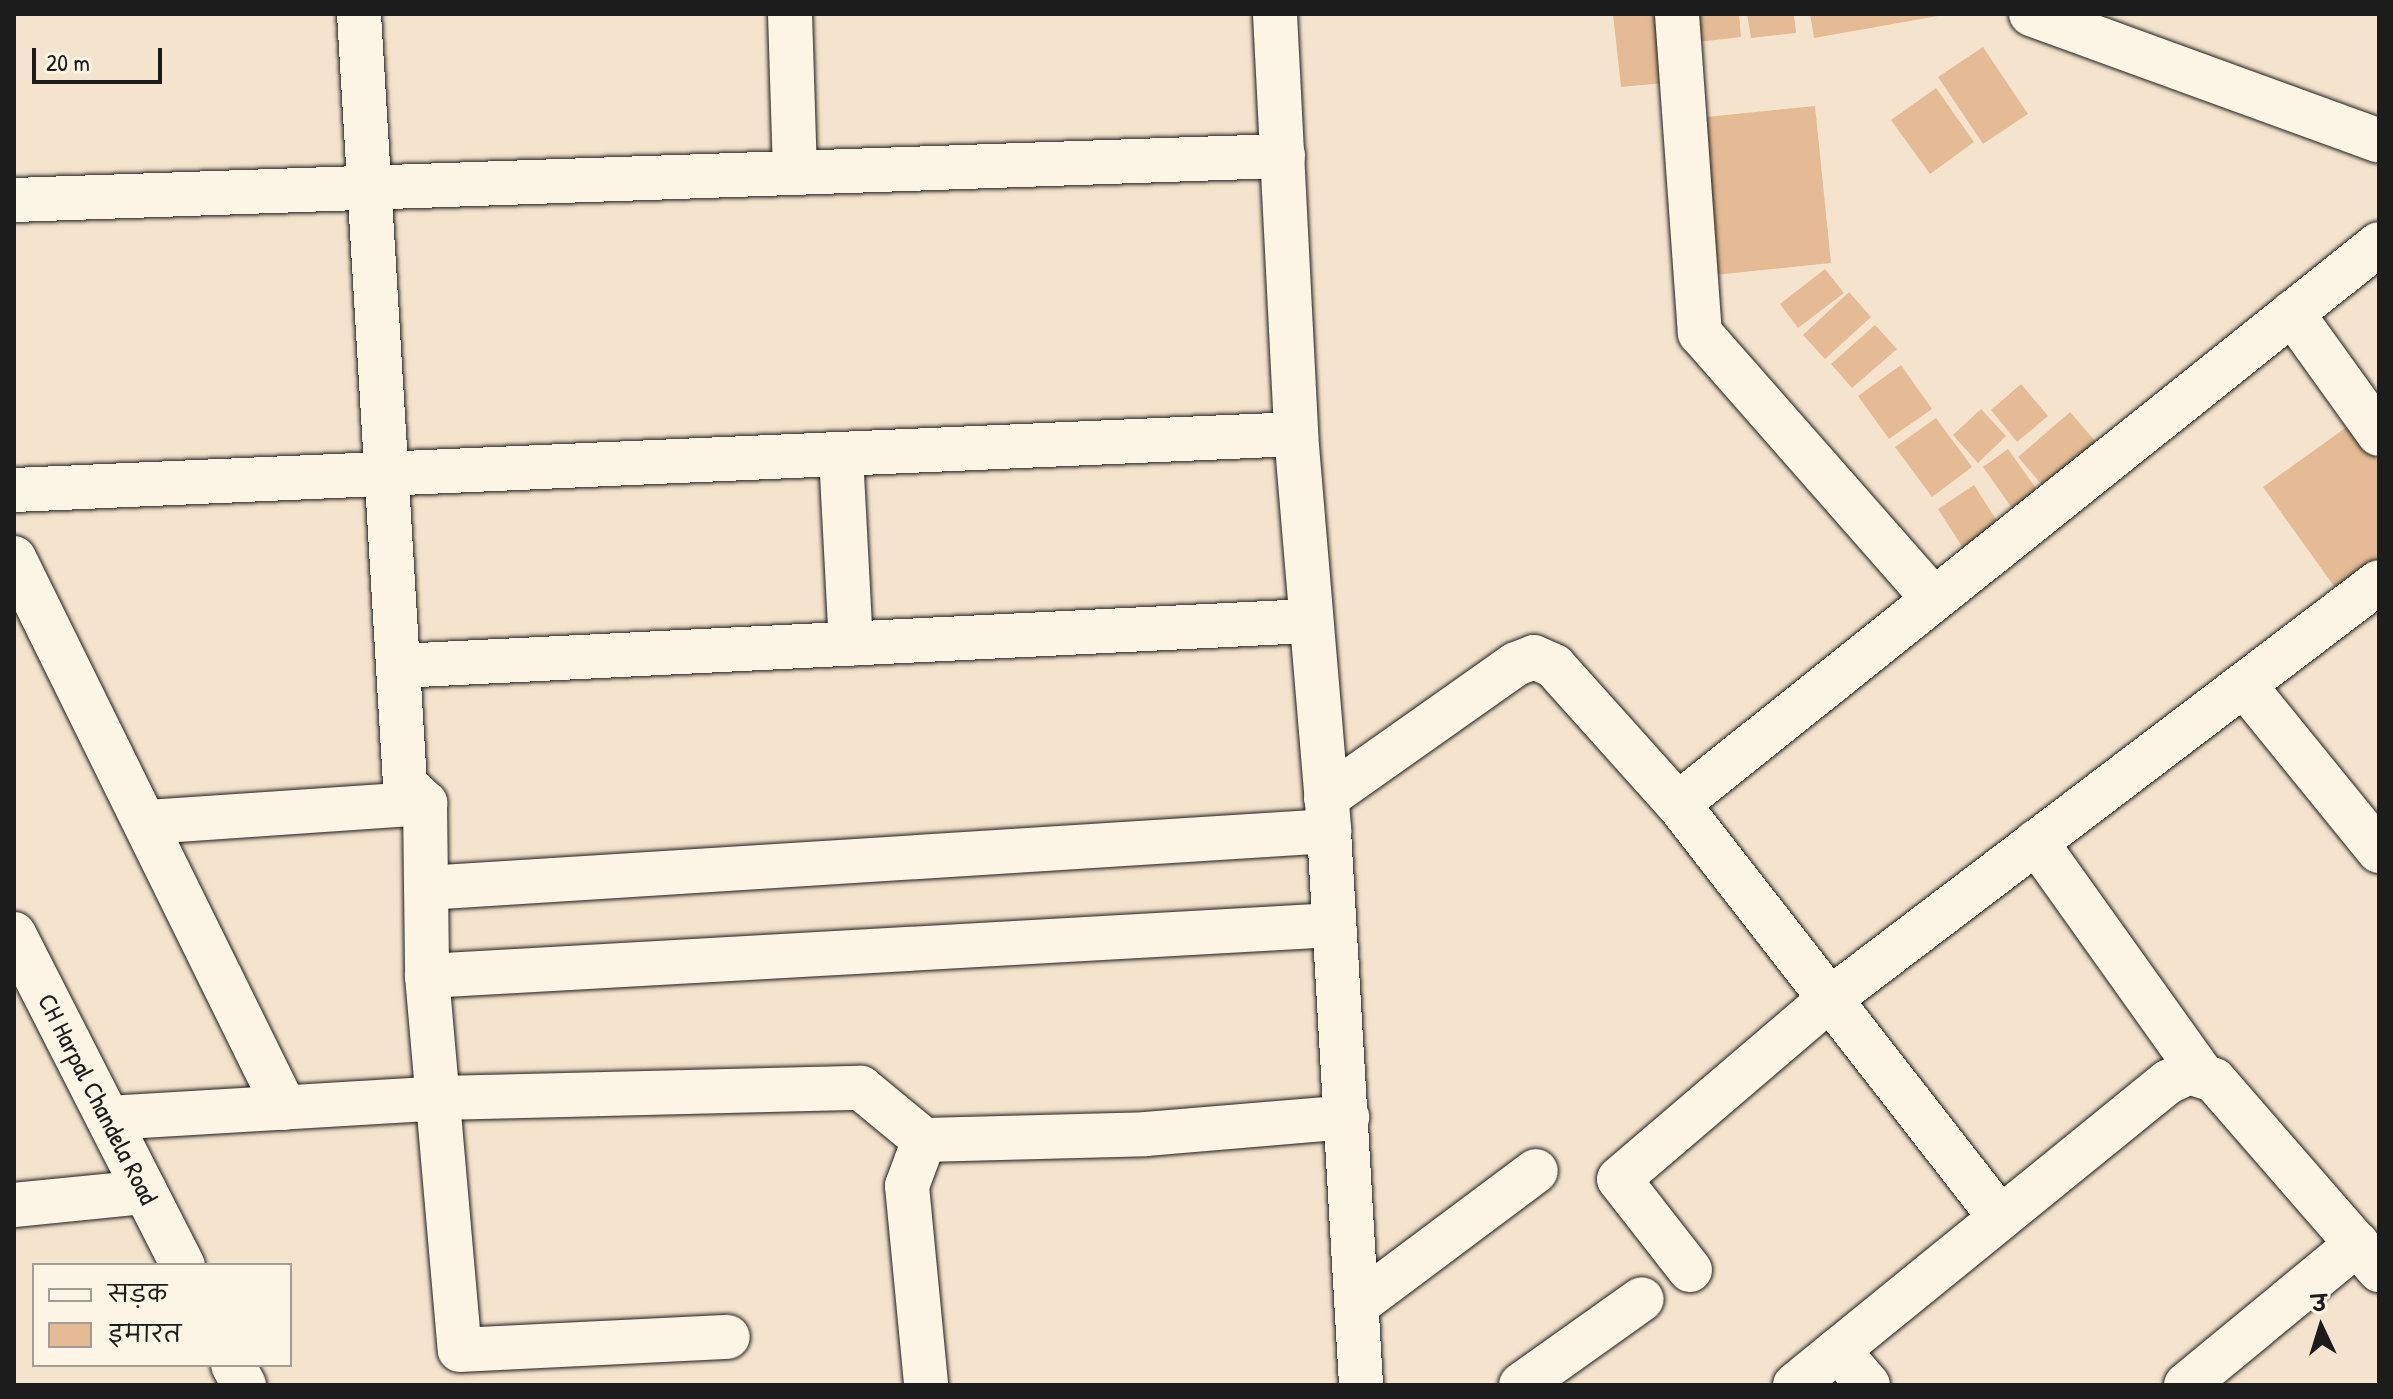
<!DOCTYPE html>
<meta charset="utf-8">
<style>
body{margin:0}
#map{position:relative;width:2393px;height:1399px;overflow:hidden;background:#f5e4cd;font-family:"Patrick Hand","Playpen Sans Deva",sans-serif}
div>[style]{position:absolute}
.building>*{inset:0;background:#e4bb94}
.roads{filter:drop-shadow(0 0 2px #1c1c1c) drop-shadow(0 0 2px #1c1c1c)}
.street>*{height:44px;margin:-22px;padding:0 22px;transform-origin:22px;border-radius:22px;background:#fcf5e5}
.secondary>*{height:44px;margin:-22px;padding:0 22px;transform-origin:22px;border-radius:22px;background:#fcf5e5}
span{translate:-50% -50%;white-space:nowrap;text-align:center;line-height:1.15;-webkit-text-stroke:8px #fcf5e5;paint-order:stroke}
.street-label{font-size:26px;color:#1c1c1c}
.frame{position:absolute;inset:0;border:16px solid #1c1c1c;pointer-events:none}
.legend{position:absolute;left:32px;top:1263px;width:260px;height:104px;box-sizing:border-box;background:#fcf5e5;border:2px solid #a29e95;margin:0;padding:10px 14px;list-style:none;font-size:24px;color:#1c1c1c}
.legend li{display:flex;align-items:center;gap:16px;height:40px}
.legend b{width:40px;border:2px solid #a29e95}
.north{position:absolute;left:2281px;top:1287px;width:80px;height:80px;-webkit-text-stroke:6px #fcf5e5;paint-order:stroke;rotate:356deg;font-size:22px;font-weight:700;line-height:32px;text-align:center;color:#1c1c1c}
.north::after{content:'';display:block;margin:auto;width:28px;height:36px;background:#1c1c1c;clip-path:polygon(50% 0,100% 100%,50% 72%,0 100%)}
.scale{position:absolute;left:32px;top:48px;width:130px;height:36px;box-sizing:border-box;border:4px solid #1c1c1c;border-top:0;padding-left:10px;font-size:24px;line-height:28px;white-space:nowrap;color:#1c1c1c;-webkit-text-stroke:6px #fcf5e5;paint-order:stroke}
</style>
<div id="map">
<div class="building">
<div style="clip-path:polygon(1613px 14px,1658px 14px,1664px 83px,1621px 87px)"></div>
<div style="clip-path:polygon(1686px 14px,1739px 14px,1741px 37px,1689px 43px)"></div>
<div style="clip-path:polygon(1747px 14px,1794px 14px,1796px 33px,1751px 38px)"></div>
<div style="clip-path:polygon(1810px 14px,1937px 14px,1938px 16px,1814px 38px)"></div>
<div style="clip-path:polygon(1983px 47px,2028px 114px,1983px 144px,1938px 77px)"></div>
<div style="clip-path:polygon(1936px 88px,1974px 142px,1930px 174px,1891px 120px)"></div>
<div style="clip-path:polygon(1815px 106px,1831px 263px,1704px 276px,1687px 119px)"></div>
<div style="clip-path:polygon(1825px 269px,1844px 293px,1798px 328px,1780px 304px)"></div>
<div style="clip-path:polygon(1849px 292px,1871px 317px,1825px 359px,1803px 335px)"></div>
<div style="clip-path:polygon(1875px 325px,1897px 349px,1852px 388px,1831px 364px)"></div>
<div style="clip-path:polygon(1901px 365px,1932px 409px,1889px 439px,1858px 396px)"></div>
<div style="clip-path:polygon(2021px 384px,2048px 416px,2017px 442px,1991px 410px)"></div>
<div style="clip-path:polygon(1981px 409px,2006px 436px,1978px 463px,1953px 435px)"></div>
<div style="clip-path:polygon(2070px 412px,2102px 449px,2050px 494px,2018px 457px)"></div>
<div style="clip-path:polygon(1936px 418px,1972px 467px,1932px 497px,1895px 447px)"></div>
<div style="clip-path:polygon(2351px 424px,2379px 463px,2379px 558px,2336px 589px,2263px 487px)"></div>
<div style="clip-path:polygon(2008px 449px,2045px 501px,2019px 518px,1983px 467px)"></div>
<div style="clip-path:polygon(1974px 485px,2006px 535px,1970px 559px,1938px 509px)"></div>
</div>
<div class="roads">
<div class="street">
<div style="left:359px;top:14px;width:771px;rotate:86.58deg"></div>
<div style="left:405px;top:784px;width:28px;rotate:44deg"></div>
<div style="left:425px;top:803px;width:173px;rotate:89.3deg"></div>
<div style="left:427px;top:976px;width:375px;rotate:85deg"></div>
<div style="left:460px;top:1350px;width:268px;rotate:-2.8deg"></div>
<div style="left:790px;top:14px;width:159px;rotate:88.2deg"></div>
<div style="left:1677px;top:14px;width:320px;rotate:85.9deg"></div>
<div style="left:1700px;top:333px;width:354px;rotate:48.7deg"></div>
<div style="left:2031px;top:14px;width:370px;rotate:20deg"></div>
<div style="left:14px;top:200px;width:1270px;rotate:-1.99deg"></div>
<div style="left:2292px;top:313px;width:149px;rotate:54.3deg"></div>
<div style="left:841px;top:455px;width:189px;rotate:87deg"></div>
<div style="left:14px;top:490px;width:1283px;rotate:-2.5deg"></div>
<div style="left:14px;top:558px;width:613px;rotate:63.77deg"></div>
<div style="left:398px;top:666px;width:912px;rotate:-2.83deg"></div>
<div style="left:2244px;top:685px;width:214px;rotate:50.9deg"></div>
<div style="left:1326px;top:798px;width:232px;rotate:-35.2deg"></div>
<div style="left:1516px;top:664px;width:19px;rotate:-21deg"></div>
<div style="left:1534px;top:657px;width:22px;rotate:24deg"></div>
<div style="left:1554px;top:666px;width:186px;rotate:48.1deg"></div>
<div style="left:1678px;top:804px;width:522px;rotate:52.08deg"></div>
<div style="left:1678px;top:804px;width:897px;rotate:-38.62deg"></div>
<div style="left:148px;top:822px;width:278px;rotate:-3.9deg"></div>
<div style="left:2036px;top:842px;width:284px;rotate:54.5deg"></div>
<div style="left:426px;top:888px;width:905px;rotate:-3.61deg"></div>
<div style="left:14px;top:934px;width:372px;rotate:63deg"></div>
<div style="left:427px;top:976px;width:908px;rotate:-3.22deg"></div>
<div style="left:108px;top:1118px;width:333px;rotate:-3.4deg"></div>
<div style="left:440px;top:1098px;width:421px;rotate:-1.4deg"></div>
<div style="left:861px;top:1088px;width:82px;rotate:39.5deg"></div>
<div style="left:924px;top:1140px;width:222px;rotate:-1.5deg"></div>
<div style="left:1146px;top:1134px;width:202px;rotate:-4.8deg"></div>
<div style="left:924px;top:1140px;width:49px;rotate:110.3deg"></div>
<div style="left:907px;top:1186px;width:200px;rotate:84.5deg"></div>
<div style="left:14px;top:1205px;width:132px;rotate:-5.7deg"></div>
<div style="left:1690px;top:1270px;width:115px;rotate:-128deg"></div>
<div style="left:1619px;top:1179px;width:277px;rotate:-40.5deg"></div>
<div style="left:1830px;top:999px;width:689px;rotate:-37.22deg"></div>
<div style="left:1358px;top:1304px;width:222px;rotate:-36.8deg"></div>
<div style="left:1838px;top:1350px;width:46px;rotate:49.4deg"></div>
<div style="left:233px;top:1365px;width:23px;rotate:61deg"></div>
<div style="left:1521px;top:1385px;width:148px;rotate:-35.4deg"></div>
<div style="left:1795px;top:1385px;width:481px;rotate:-39.1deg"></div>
<div style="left:2168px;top:1082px;width:23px;rotate:-25deg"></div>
<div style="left:2189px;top:1072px;width:26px;rotate:18deg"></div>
<div style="left:2214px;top:1080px;width:252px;rotate:49deg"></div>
<div style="left:2186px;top:1385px;width:222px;rotate:-39.5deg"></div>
</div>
<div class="secondary">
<div style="left:1275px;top:14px;width:421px;rotate:87.1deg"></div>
<div style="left:1296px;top:434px;width:398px;rotate:85.2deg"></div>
<div style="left:1329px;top:831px;width:555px;rotate:86.69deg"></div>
</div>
</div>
<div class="street-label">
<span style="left:98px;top:1099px;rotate:63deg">CH Harpal Chandela Road</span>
</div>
<div class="frame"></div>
<ul class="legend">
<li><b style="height:10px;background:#fcf5e5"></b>सड़क</li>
<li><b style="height:22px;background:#e4bb94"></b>इमारत</li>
</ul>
<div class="north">उ</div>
<div class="scale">20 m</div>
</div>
